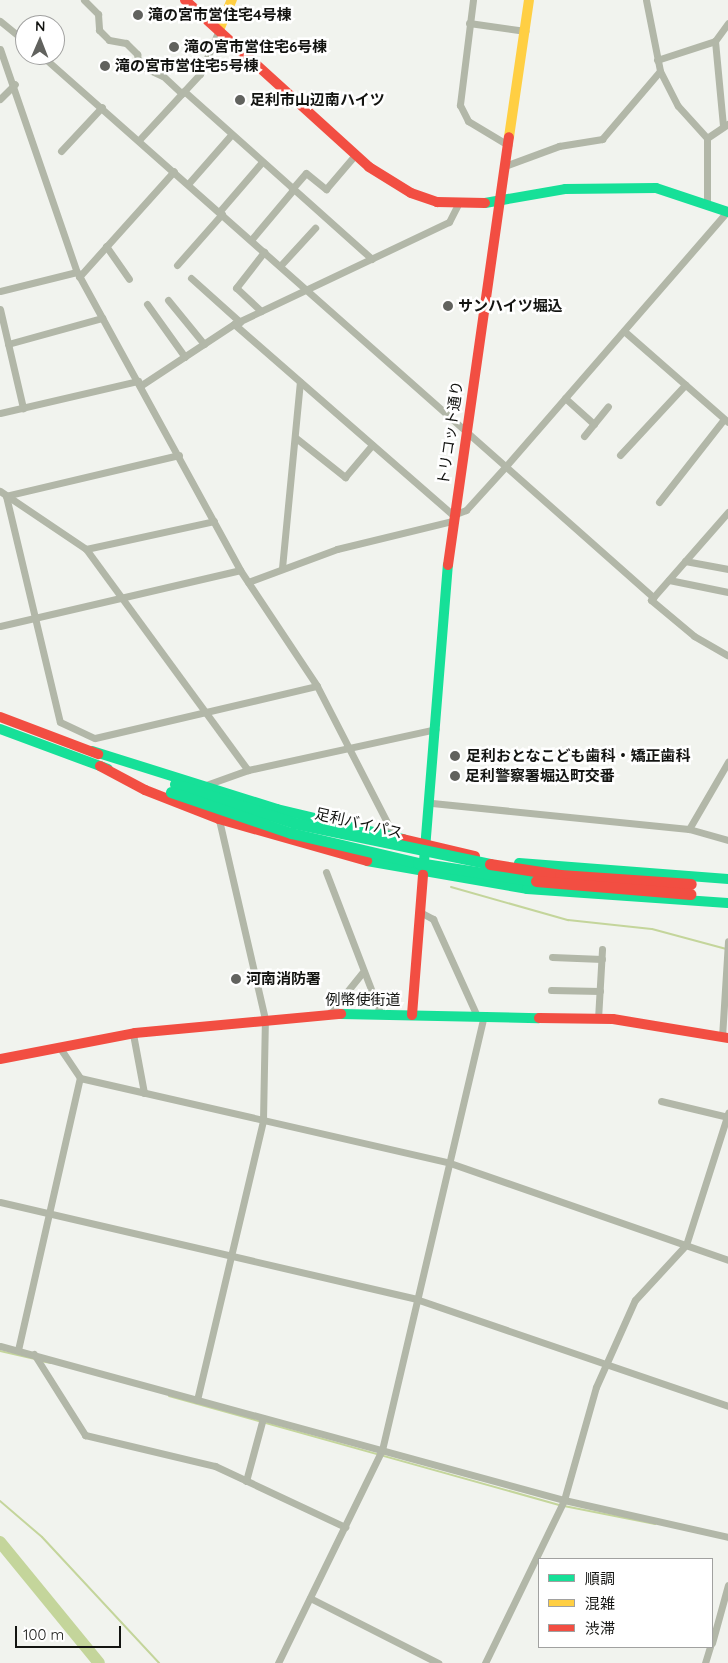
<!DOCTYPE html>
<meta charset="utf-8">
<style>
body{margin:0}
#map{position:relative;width:728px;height:1663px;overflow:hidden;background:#f1f3ee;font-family:Quicksand,"Noto Sans JP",sans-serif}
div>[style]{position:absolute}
.stream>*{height:2px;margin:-1px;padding:0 1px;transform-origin:1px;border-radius:1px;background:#c4d59b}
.river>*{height:12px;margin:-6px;padding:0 6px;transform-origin:6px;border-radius:6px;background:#c4d59b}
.street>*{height:7px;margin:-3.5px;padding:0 3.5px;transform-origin:3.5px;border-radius:3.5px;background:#b2b7a8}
.fast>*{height:10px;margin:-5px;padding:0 5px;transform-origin:5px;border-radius:5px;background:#16e098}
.slow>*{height:10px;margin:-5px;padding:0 5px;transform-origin:5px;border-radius:5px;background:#ffcf43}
.jam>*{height:10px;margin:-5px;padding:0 5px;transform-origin:5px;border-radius:5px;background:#f24e42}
.fast-bridge>*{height:11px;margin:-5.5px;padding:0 5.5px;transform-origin:5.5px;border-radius:5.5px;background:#16e098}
.jam-bridge>*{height:11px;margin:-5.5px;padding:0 5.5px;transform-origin:5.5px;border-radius:5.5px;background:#f24e42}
.dots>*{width:14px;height:14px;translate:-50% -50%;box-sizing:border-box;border:2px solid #fff;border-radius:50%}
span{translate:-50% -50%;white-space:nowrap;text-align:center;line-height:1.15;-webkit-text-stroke:5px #fff;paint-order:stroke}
.poi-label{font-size:15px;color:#131411;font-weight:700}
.left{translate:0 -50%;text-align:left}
.street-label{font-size:15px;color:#131411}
.legend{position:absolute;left:538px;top:1558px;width:175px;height:90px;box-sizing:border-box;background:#fff;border:1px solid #a1a1a0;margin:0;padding:6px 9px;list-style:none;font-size:15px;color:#131411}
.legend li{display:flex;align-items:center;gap:10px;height:25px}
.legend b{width:25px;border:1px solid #a1a1a0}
.north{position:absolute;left:15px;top:15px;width:50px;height:50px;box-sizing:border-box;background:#fff;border:1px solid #a1a1a0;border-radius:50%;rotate:1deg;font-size:14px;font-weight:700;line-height:20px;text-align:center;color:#131411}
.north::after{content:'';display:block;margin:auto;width:18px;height:22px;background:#61625e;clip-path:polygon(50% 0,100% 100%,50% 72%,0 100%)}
.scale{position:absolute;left:15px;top:1626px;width:106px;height:22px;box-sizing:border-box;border:2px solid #131411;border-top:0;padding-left:6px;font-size:15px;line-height:18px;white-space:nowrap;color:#131411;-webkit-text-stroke:4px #fff;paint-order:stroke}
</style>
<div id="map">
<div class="stream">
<div style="left:451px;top:887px;width:122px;rotate:15.8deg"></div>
<div style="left:568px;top:920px;width:84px;rotate:6.1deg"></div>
<div style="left:652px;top:929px;width:77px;rotate:15.1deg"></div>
<div style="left:0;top:1351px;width:35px;rotate:13deg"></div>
<div style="left:41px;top:1361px;width:10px;rotate:11deg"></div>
<div style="left:169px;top:1396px;width:405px;rotate:15.6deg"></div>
<div style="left:0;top:1501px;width:55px;rotate:40.6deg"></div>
<div style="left:42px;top:1537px;width:172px;rotate:47.1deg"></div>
<div style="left:564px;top:1506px;width:93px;rotate:11.2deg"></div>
</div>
<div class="river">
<div style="left:0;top:1542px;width:156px;rotate:50.7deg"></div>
</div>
<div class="street">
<div style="left:84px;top:0;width:20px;rotate:45deg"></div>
<div style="left:98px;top:14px;width:16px;rotate:86deg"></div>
<div style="left:99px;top:30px;width:14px;rotate:45deg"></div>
<div style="left:109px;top:40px;width:17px;rotate:10deg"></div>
<div style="left:126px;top:43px;width:16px;rotate:45deg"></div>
<div style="left:137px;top:54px;width:11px;rotate:80deg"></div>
<div style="left:139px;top:65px;width:26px;rotate:25deg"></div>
<div style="left:163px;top:76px;width:26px;rotate:43deg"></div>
<div style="left:473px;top:0;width:106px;rotate:97.1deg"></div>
<div style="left:460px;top:105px;width:18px;rotate:63deg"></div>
<div style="left:468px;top:121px;width:47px;rotate:31deg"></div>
<div style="left:646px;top:0;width:72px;rotate:78.8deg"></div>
<div style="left:660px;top:71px;width:39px;rotate:63deg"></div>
<div style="left:678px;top:106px;width:43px;rotate:47.8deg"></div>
<div style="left:0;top:21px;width:32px;rotate:39deg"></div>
<div style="left:469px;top:23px;width:57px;rotate:8.1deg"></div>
<div style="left:715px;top:41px;width:85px;rotate:84.6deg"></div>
<div style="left:0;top:49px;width:236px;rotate:71deg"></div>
<div style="left:77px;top:272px;width:340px;rotate:61.3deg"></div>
<div style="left:240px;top:570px;width:139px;rotate:56.4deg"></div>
<div style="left:317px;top:686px;width:162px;rotate:62.8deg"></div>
<div style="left:391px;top:830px;width:7px;rotate:98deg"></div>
<div style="left:41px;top:55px;width:818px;rotate:41.53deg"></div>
<div style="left:657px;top:60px;width:61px;rotate:-18.1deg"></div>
<div style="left:715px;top:41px;width:22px;rotate:-54deg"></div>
<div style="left:184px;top:91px;width:252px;rotate:41.8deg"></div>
<div style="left:0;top:99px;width:21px;rotate:-45deg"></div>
<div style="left:139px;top:140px;width:90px;rotate:-47.3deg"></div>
<div style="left:200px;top:74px;width:48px;rotate:-66.6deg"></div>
<div style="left:61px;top:151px;width:60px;rotate:-47deg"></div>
<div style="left:505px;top:166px;width:58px;rotate:-20.3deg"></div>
<div style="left:559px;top:146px;width:44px;rotate:-9.2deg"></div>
<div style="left:602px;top:139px;width:89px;rotate:-49.5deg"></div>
<div style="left:188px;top:184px;width:65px;rotate:-48.7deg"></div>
<div style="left:292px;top:189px;width:21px;rotate:-49deg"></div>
<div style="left:306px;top:173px;width:26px;rotate:39deg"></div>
<div style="left:326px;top:189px;width:45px;rotate:-49.5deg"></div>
<div style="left:707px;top:202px;width:64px;rotate:-90deg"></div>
<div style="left:707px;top:138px;width:25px;rotate:-34deg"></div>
<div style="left:219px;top:212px;width:66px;rotate:-49.3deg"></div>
<div style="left:251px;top:240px;width:65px;rotate:-50deg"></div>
<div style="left:106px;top:246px;width:40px;rotate:55.1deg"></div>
<div style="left:177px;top:265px;width:68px;rotate:-48.6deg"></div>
<div style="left:280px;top:266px;width:52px;rotate:-47.4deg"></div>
<div style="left:79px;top:277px;width:142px;rotate:-48.1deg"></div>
<div style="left:191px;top:278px;width:66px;rotate:41.9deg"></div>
<div style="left:0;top:291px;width:79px;rotate:-13.9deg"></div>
<div style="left:168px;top:300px;width:57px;rotate:50.7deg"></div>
<div style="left:147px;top:304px;width:65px;rotate:54.4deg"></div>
<div style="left:0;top:309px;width:102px;rotate:76.9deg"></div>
<div style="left:261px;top:311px;width:34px;rotate:-137deg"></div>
<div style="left:236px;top:288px;width:46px;rotate:-52.1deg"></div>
<div style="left:234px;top:324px;width:291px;rotate:41.1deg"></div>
<div style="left:453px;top:515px;width:14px;rotate:-21deg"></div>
<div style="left:466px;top:510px;width:59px;rotate:-47.7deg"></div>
<div style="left:506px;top:466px;width:337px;rotate:-49deg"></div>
<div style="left:624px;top:331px;width:138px;rotate:41.2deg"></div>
<div style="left:8px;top:344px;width:98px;rotate:-15.5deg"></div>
<div style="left:140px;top:386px;width:113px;rotate:-33.4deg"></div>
<div style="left:234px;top:324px;width:238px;rotate:-25.4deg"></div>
<div style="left:449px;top:222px;width:18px;rotate:-63deg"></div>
<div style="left:565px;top:398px;width:39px;rotate:42deg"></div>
<div style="left:0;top:413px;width:142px;rotate:-13.1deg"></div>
<div style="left:584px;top:436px;width:38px;rotate:-51deg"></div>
<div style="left:296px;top:438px;width:63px;rotate:38.5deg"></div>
<div style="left:345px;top:477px;width:42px;rotate:-49.8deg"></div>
<div style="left:179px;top:455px;width:178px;rotate:166.7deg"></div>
<div style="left:6px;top:496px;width:232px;rotate:76.6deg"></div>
<div style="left:60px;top:722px;width:38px;rotate:25deg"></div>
<div style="left:95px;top:738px;width:228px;rotate:-13.2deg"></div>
<div style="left:620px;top:455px;width:96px;rotate:-47.1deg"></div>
<div style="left:0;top:491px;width:104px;rotate:34deg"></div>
<div style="left:86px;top:549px;width:274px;rotate:53.8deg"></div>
<div style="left:659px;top:502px;width:105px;rotate:-51.9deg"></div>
<div style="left:728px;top:512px;width:117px;rotate:131.2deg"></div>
<div style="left:651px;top:600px;width:56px;rotate:39.9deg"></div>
<div style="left:694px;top:636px;width:39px;rotate:30deg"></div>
<div style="left:86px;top:549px;width:131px;rotate:-12.3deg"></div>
<div style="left:685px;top:561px;width:44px;rotate:10.5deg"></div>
<div style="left:282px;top:568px;width:187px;rotate:-84.5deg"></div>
<div style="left:669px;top:580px;width:60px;rotate:11.5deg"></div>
<div style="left:248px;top:582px;width:95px;rotate:-20.3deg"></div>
<div style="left:337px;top:549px;width:118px;rotate:-13.7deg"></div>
<div style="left:0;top:626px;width:246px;rotate:-13.1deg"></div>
<div style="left:206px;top:785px;width:45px;rotate:-19.7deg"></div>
<div style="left:248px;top:770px;width:192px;rotate:-12.3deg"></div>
<div style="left:432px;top:803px;width:258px;rotate:5.8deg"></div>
<div style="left:689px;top:829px;width:41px;rotate:15.8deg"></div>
<div style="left:689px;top:829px;width:78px;rotate:-59.8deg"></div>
<div style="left:326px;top:872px;width:153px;rotate:69deg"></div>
<div style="left:420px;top:912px;width:15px;rotate:28deg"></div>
<div style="left:433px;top:919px;width:107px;rotate:65.6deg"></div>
<div style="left:552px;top:957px;width:50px;rotate:2.3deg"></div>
<div style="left:551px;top:990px;width:49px;rotate:1.2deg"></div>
<div style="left:329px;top:1014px;width:53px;rotate:-51.2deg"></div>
<div style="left:598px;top:1019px;width:70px;rotate:-86.7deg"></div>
<div style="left:133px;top:1034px;width:60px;rotate:79.4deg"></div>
<div style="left:722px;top:1037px;width:96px;rotate:-86.4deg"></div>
<div style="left:60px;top:1048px;width:36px;rotate:56deg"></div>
<div style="left:80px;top:1078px;width:380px;rotate:12.9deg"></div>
<div style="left:450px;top:1163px;width:294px;rotate:19.2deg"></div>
<div style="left:661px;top:1101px;width:69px;rotate:13.4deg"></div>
<div style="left:0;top:1202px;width:427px;rotate:13.1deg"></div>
<div style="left:416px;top:1299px;width:330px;rotate:18.9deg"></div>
<div style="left:0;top:1346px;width:585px;rotate:15.27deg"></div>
<div style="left:564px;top:1500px;width:168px;rotate:12.7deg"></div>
<div style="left:18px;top:1350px;width:279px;rotate:-77.2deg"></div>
<div style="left:34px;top:1354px;width:96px;rotate:57.8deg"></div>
<div style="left:85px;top:1435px;width:134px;rotate:13.4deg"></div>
<div style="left:215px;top:1466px;width:144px;rotate:25.1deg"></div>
<div style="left:197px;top:1400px;width:288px;rotate:-76.7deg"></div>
<div style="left:263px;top:1120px;width:101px;rotate:-88.9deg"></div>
<div style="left:265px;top:1019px;width:205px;rotate:-103deg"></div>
<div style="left:246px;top:1481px;width:65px;rotate:-74.9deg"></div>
<div style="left:310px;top:1598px;width:144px;rotate:26.9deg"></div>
<div style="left:712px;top:1643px;width:60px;rotate:-74.6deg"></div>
<div style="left:278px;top:1663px;width:237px;rotate:-64deg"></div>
<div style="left:382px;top:1450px;width:446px;rotate:-76.8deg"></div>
<div style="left:485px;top:1663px;width:181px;rotate:-64.1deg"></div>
<div style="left:564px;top:1500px;width:117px;rotate:-74.2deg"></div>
<div style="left:596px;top:1387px;width:95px;rotate:-65.9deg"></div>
<div style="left:635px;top:1300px;width:75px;rotate:-47.2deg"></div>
<div style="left:686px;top:1245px;width:139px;rotate:-72.3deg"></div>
<div style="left:705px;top:1663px;width:17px;rotate:-73deg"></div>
</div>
<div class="fast">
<div style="left:485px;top:203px;width:81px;rotate:-9.9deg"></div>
<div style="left:565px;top:189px;width:91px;rotate:-0.6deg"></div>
<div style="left:656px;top:188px;width:76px;rotate:18.4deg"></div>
<div style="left:0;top:729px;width:115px;rotate:20.3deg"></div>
<div style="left:92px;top:751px;width:194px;rotate:17.4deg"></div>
<div style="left:277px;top:809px;width:130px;rotate:13.4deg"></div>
<div style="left:367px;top:861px;width:162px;rotate:9.9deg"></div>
<div style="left:527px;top:889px;width:201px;rotate:4deg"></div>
<div style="left:519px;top:863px;width:210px;rotate:4.4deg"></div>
<div style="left:423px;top:874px;width:310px;rotate:-85.4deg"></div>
<div style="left:341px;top:1014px;width:198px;rotate:1.2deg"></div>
</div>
<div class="slow">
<div style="left:219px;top:30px;width:33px;rotate:-67deg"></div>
<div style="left:509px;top:137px;width:138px;rotate:-81.7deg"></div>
</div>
<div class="jam">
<div style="left:185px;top:0;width:248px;rotate:42.2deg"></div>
<div style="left:369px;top:167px;width:49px;rotate:31.8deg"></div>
<div style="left:411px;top:193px;width:28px;rotate:19deg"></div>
<div style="left:437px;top:202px;width:48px;rotate:1.2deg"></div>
<div style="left:448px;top:565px;width:432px;rotate:-81.9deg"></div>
<div style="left:0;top:717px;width:105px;rotate:20.7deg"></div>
<div style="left:100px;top:766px;width:51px;rotate:28.1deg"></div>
<div style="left:145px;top:790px;width:79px;rotate:21.4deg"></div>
<div style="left:219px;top:819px;width:154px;rotate:15.8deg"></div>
<div style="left:403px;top:839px;width:74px;rotate:13.3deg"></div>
<div style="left:412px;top:1015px;width:141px;rotate:-85.5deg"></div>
<div style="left:539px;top:1018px;width:74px;rotate:0.8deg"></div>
<div style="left:613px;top:1019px;width:117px;rotate:9.4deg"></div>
<div style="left:0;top:1059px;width:137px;rotate:-10.9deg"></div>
<div style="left:135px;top:1033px;width:207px;rotate:-5.3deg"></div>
</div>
<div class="fast-bridge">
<div style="left:175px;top:784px;width:125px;rotate:18.1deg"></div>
<div style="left:294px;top:823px;width:200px;rotate:11.8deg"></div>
<div style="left:171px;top:792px;width:127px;rotate:18.9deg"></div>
<div style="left:291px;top:833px;width:130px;rotate:13.3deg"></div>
<div style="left:418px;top:863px;width:119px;rotate:8.7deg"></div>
</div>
<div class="jam-bridge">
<div style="left:490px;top:864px;width:71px;rotate:8.9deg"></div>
<div style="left:560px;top:875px;width:131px;rotate:3.9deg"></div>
<div style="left:536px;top:881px;width:155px;rotate:4.8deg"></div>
</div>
<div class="dots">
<div style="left:138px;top:15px;background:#61625e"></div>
<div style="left:174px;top:47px;background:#61625e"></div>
<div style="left:105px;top:66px;background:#61625e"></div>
<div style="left:240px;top:100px;background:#61625e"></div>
<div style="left:448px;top:306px;background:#61625e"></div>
<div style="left:455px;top:756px;background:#61625e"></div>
<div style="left:455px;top:776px;background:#61625e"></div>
<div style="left:236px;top:979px;background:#61625e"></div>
</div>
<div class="poi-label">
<span class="left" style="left:148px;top:15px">滝の宮市営住宅4号棟</span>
<span class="left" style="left:184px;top:47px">滝の宮市営住宅6号棟</span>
<span class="left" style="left:115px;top:66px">滝の宮市営住宅5号棟</span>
<span class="left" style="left:250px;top:100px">足利市山辺南ハイツ</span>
<span class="left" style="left:458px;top:306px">サンハイツ堀込</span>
<span class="left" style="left:466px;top:756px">足利おとなこども歯科・矯正歯科</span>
<span class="left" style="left:465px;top:776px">足利警察署堀込町交番</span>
<span class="left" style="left:246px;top:979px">河南消防署</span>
</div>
<div class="street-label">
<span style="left:450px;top:433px;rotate:-82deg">トリコット通り</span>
<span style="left:359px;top:823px;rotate:13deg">足利バイパス</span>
<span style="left:363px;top:1000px">例幣使街道</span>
</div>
<ul class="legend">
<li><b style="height:6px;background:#16e098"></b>順調</li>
<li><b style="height:6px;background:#ffcf43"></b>混雑</li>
<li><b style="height:6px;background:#f24e42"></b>渋滞</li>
</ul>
<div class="north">N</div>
<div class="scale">100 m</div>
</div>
